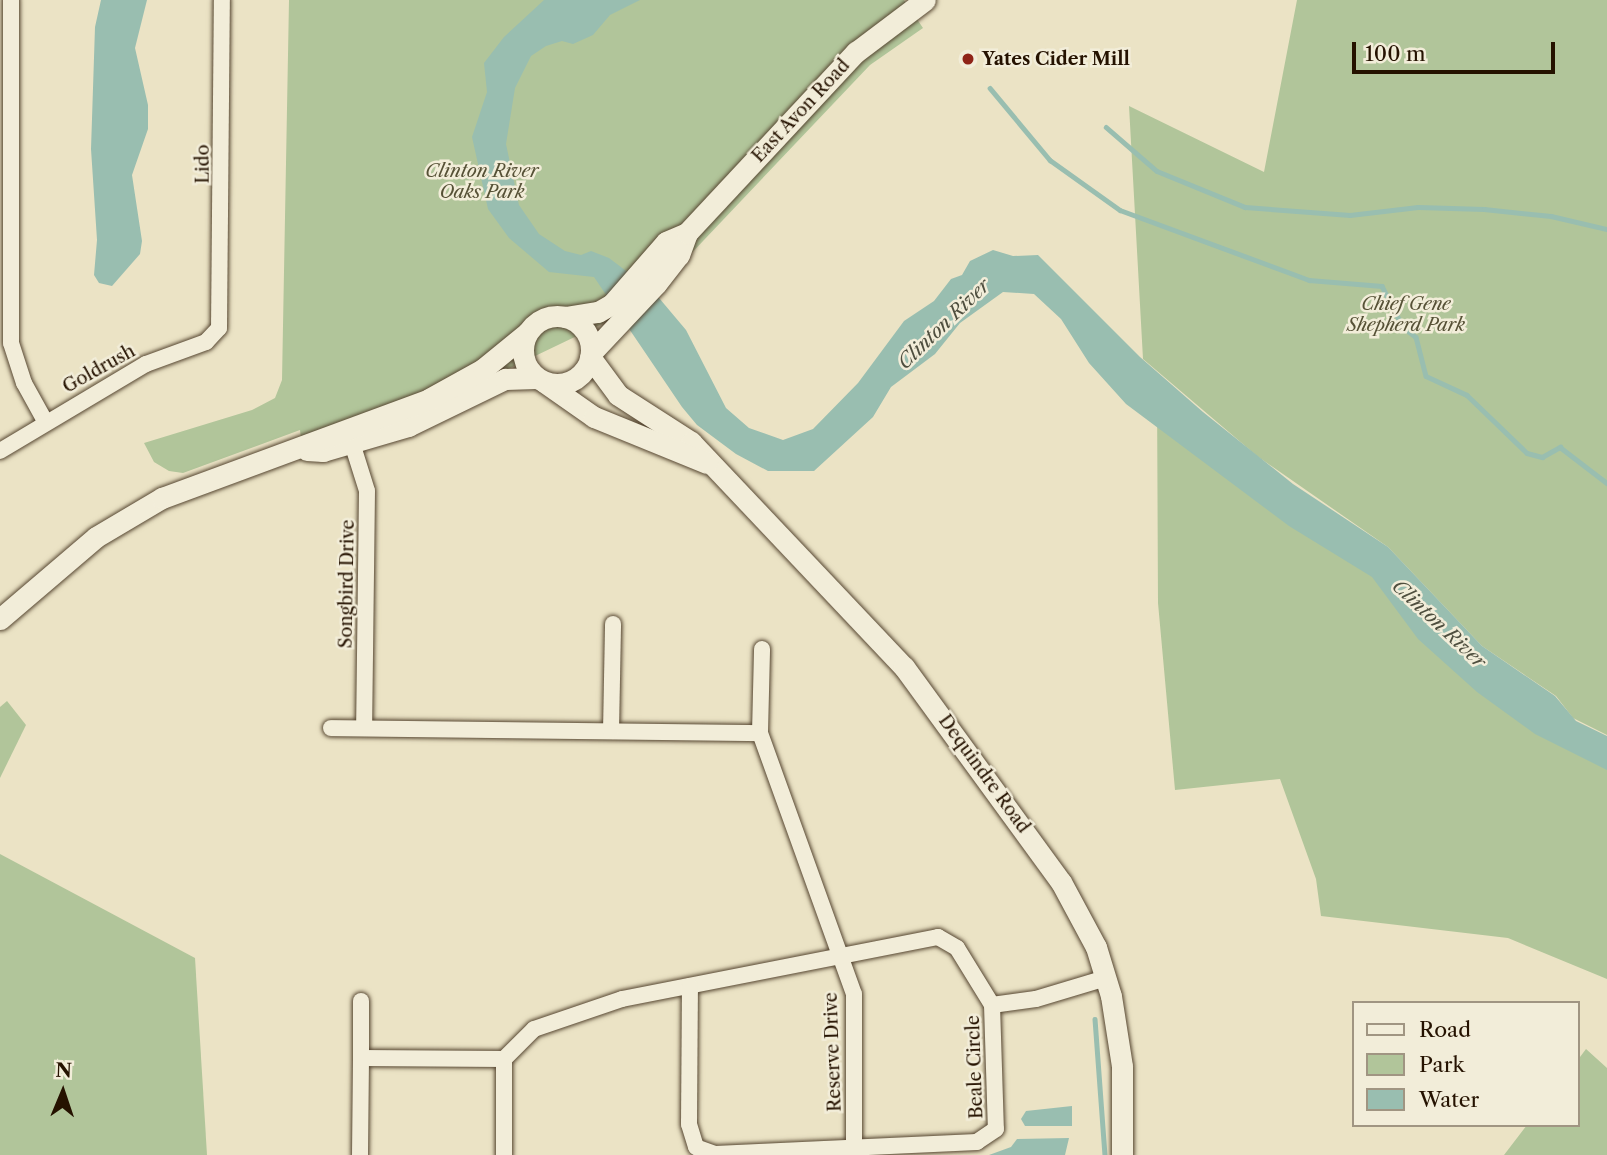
<!DOCTYPE html>
<style>
body{margin:0}
#map{position:relative;width:1607px;height:1155px;overflow:hidden;background:#ebe3c5;font-family:"Libre Caslon Text",serif}
div>[style]{position:absolute}
.green>*{inset:0;background:#b1c59a}
.water>*{inset:0;background:#99beb0}
.stream>*{height:4.5px;margin:-2.25px;padding:0 2.25px;transform-origin:2.25px;border-radius:2.25px;background:#99beb0}
.roads{filter:drop-shadow(0 0 2px #564631) drop-shadow(0 0 2px #564631)}
.street>*{height:16px;margin:-8px;padding:0 8px;transform-origin:8px;border-radius:8px;background:#f2edd9}
.secondary>*{height:21px;margin:-10.5px;padding:0 10.5px;transform-origin:10.5px;border-radius:10.5px;background:#f2edd9}
.secondary>.ring{margin:-10.5px;padding:0;box-sizing:content-box;background:none;border:21px solid #f2edd9;border-radius:50%}
.dots>*{width:19px;height:19px;translate:-50% -50%;box-sizing:border-box;border:4px solid #f2edd9;border-radius:50%}
span{translate:-50% -50%;white-space:nowrap;text-align:center;line-height:1.15;-webkit-text-stroke:5px #f2edd9;paint-order:stroke}
.poi-label{font-size:18px;color:#251200;font-weight:700}
.left{translate:0 -50%;text-align:left}
.street-label{font-size:18px;color:#251200}
.park-label{font-size:18px;color:#565136;font-style:italic}
.water-label{font-size:19px;color:#4e4e3e;font-style:italic}
.legend{position:absolute;left:1352px;top:1001px;width:228px;height:126px;box-sizing:border-box;background:#f2edd9;border:2px solid #a09582;margin:0;padding:9px 12px;list-style:none;font-size:21px;color:#251200}
.legend li{display:flex;align-items:center;gap:14px;height:35px}
.legend b{width:35px;border:2px solid #a09582}
.north{position:absolute;left:28px;top:1057px;width:70px;height:70px;-webkit-text-stroke:5px #f2edd9;paint-order:stroke;rotate:2deg;font-size:19px;font-weight:700;line-height:28px;text-align:center;color:#251200}
.north::after{content:'';display:block;margin:auto;width:24px;height:32px;background:#251200;clip-path:polygon(50% 0,100% 100%,50% 72%,0 100%)}
.scale{position:absolute;left:1352px;top:42px;width:203px;height:32px;box-sizing:border-box;border:4px solid #251200;border-top:0;padding-left:9px;font-size:21px;line-height:24px;white-space:nowrap;color:#251200;-webkit-text-stroke:5px #f2edd9;paint-order:stroke}
</style>
<div id="map">
<div class="green">
<div style="clip-path:polygon(289px 0,904px 0,923px 28px,870px 65px,685px 260px,608px 321px,412px 415px,301px 439px,300px 430px,183px 473px,169px 471px,154px 462px,144px 443px,252px 410px,275px 398px,282px 380px)"></div>
<div style="clip-path:polygon(1297px 0,1607px 0,1607px 735px,1573px 718px,1556px 696px,1482px 646px,1388px 547px,1257px 456px,1143px 359px,1129px 106px,1264px 172px)"></div>
<div style="clip-path:polygon(1157px 390px,1607px 754px,1607px 979px,1508px 938px,1321px 916px,1316px 879px,1280px 779px,1175px 790px,1158px 603px)"></div>
<div style="clip-path:polygon(7px 701px,26px 725px,0 778px,0 707px)"></div>
<div style="clip-path:polygon(0 854px,195px 958px,207px 1155px,0 1155px)"></div>
<div style="clip-path:polygon(1586px 1049px,1607px 1068px,1607px 1155px,1504px 1155px,1527px 1125px,1577px 1125px,1577px 1061px)"></div>
</div>
<div class="water">
<div style="clip-path:polygon(101px 0,147px 0,135px 48px,148px 105px,148px 129px,132px 175px,142px 241px,140px 254px,112px 286px,99px 283px,94px 275px,97px 240px,91px 149px,95px 27px)"></div>
<div style="clip-path:polygon(544px 0,640px 0,610px 15px,593px 35px,573px 44px,562px 41px,546px 46px,531px 56px,515px 88px,506px 144px,519px 205px,539px 234px,565px 251px,581px 255px,591px 251px,609px 258px,654px 292px,686px 330px,726px 408px,749px 428px,783px 440px,813px 429px,858px 383px,904px 321px,934px 301px,951px 279px,962px 275px,970px 261px,993px 250px,1013px 256px,1038px 255px,1140px 357px,1203px 412px,1293px 484px,1388px 547px,1482px 646px,1555px 696px,1576px 721px,1607px 736px,1607px 770px,1535px 734px,1477px 692px,1418px 639px,1372px 577px,1289px 526px,1126px 404px,1089px 363px,1061px 319px,1034px 294px,1003px 292px,960px 323px,935px 354px,891px 387px,873px 417px,814px 471px,768px 471px,736px 454px,697px 425px,682px 407px,594px 277px,549px 272px,509px 238px,488px 209px,472px 137px,487px 92px,484px 63px,504px 37px)"></div>
<div style="clip-path:polygon(1072px 1106px,1072px 1126px,1025px 1126px,1021px 1119px,1026px 1111px)"></div>
<div style="clip-path:polygon(1069px 1138px,1065px 1155px,989px 1155px,1011px 1147px,1017px 1139px)"></div>
</div>
<div class="stream">
<div style="left:990px;top:88px;width:94px;rotate:50.2deg"></div>
<div style="left:1050px;top:160px;width:86px;rotate:35.5deg"></div>
<div style="left:1120px;top:210px;width:202px;rotate:20.3deg"></div>
<div style="left:1309px;top:280px;width:73px;rotate:4.7deg"></div>
<div style="left:1382px;top:286px;width:46px;rotate:62.9deg"></div>
<div style="left:1403px;top:327px;width:16px;rotate:38deg"></div>
<div style="left:1416px;top:337px;width:40px;rotate:75.6deg"></div>
<div style="left:1426px;top:376px;width:45px;rotate:24.9deg"></div>
<div style="left:1467px;top:395px;width:83px;rotate:44deg"></div>
<div style="left:1527px;top:453px;width:16px;rotate:15deg"></div>
<div style="left:1542px;top:457px;width:21px;rotate:-29deg"></div>
<div style="left:1560px;top:447px;width:59px;rotate:37.5deg"></div>
<div style="left:1106px;top:127px;width:67px;rotate:40.8deg"></div>
<div style="left:1157px;top:171px;width:95px;rotate:22.2deg"></div>
<div style="left:1245px;top:207px;width:105px;rotate:4.4deg"></div>
<div style="left:1350px;top:215px;width:68px;rotate:-6.7deg"></div>
<div style="left:1418px;top:207px;width:66px;rotate:1.7deg"></div>
<div style="left:1484px;top:209px;width:67px;rotate:6deg"></div>
<div style="left:1551px;top:216px;width:57px;rotate:13.1deg"></div>
<div style="left:1095px;top:1019px;width:136px;rotate:85.8deg"></div>
</div>
<div class="roads">
<div class="street">
<div style="left:11px;top:0;width:343px;rotate:90deg"></div>
<div style="left:11px;top:343px;width:42px;rotate:72deg"></div>
<div style="left:24px;top:383px;width:43px;rotate:61.1deg"></div>
<div style="left:352px;top:443px;width:50px;rotate:72.6deg"></div>
<div style="left:367px;top:491px;width:237px;rotate:90.7deg"></div>
<div style="left:0;top:451px;width:170px;rotate:-30.8deg"></div>
<div style="left:146px;top:364px;width:64px;rotate:-20.1deg"></div>
<div style="left:206px;top:342px;width:19px;rotate:-47deg"></div>
<div style="left:219px;top:328px;width:328px;rotate:-89.5deg"></div>
<div style="left:331px;top:728px;width:429px;rotate:0.7deg"></div>
<div style="left:760px;top:733px;width:277px;rotate:70.2deg"></div>
<div style="left:854px;top:994px;width:153px;rotate:90deg"></div>
<div style="left:611px;top:731px;width:107px;rotate:-88.9deg"></div>
<div style="left:760px;top:733px;width:84px;rotate:-88.6deg"></div>
<div style="left:361px;top:1001px;width:57px;rotate:90deg"></div>
<div style="left:992px;top:1005px;width:44px;rotate:-7.8deg"></div>
<div style="left:1036px;top:999px;width:73px;rotate:-16.7deg"></div>
<div style="left:504px;top:1059px;width:96px;rotate:90deg"></div>
<div style="left:360px;top:1155px;width:97px;rotate:-89.4deg"></div>
<div style="left:361px;top:1058px;width:143px;rotate:0.4deg"></div>
<div style="left:504px;top:1059px;width:42px;rotate:-45deg"></div>
<div style="left:534px;top:1029px;width:93px;rotate:-18.8deg"></div>
<div style="left:622px;top:999px;width:322px;rotate:-11.1deg"></div>
<div style="left:938px;top:937px;width:22px;rotate:30deg"></div>
<div style="left:957px;top:948px;width:67px;rotate:58.4deg"></div>
<div style="left:992px;top:1005px;width:124px;rotate:88.2deg"></div>
<div style="left:996px;top:1129px;width:23px;rotate:146deg"></div>
<div style="left:977px;top:1142px;width:262px;rotate:177.4deg"></div>
<div style="left:715px;top:1154px;width:20px;rotate:-160deg"></div>
<div style="left:696px;top:1147px;width:24px;rotate:-107deg"></div>
<div style="left:689px;top:1124px;width:138px;rotate:-89.6deg"></div>
</div>
<div class="secondary">
<div class="ring" style="left:523px;top:316px;width:47px;height:47px"></div>
<div style="left:565px;top:317px;width:33px;rotate:-9deg"></div>
<div style="left:598px;top:312px;width:16px;rotate:-30deg"></div>
<div style="left:612px;top:304px;width:82px;rotate:-48.9deg"></div>
<div style="left:666px;top:242px;width:23px;rotate:-23deg"></div>
<div style="left:591px;top:353px;width:95px;rotate:-46.7deg"></div>
<div style="left:656px;top:284px;width:37px;rotate:-52deg"></div>
<div style="left:679px;top:255px;width:23px;rotate:-70deg"></div>
<div style="left:687px;top:233px;width:248px;rotate:-47deg"></div>
<div style="left:856px;top:52px;width:86px;rotate:-37deg"></div>
<div style="left:590px;top:357px;width:47px;rotate:53.6deg"></div>
<div style="left:618px;top:395px;width:87px;rotate:32.8deg"></div>
<div style="left:691px;top:442px;width:310px;rotate:46.6deg"></div>
<div style="left:904px;top:667px;width:266px;rotate:53.9deg"></div>
<div style="left:1061px;top:882px;width:74px;rotate:61.7deg"></div>
<div style="left:1096px;top:947px;width:51px;rotate:73deg"></div>
<div style="left:1111px;top:996px;width:71px;rotate:81.1deg"></div>
<div style="left:1122px;top:1066px;width:89px;rotate:90deg"></div>
<div style="left:544px;top:382px;width:61px;rotate:35deg"></div>
<div style="left:594px;top:417px;width:122px;rotate:22.2deg"></div>
<div style="left:307px;top:450px;width:16px;rotate:4deg"></div>
<div style="left:323px;top:451px;width:89px;rotate:-16.4deg"></div>
<div style="left:408px;top:426px;width:108px;rotate:-25.9deg"></div>
<div style="left:505px;top:379px;width:31px;rotate:-2deg"></div>
<div style="left:0;top:619px;width:126px;rotate:-40.5deg"></div>
<div style="left:96px;top:537px;width:77px;rotate:-30.6deg"></div>
<div style="left:162px;top:498px;width:285px;rotate:-20.3deg"></div>
<div style="left:429px;top:399px;width:62px;rotate:-29.1deg"></div>
<div style="left:483px;top:369px;width:57px;rotate:-39.3deg"></div>
</div>
</div>
<div class="dots">
<div style="left:968px;top:59px;background:#8f2418"></div>
</div>
<div class="poi-label">
<span class="left" style="left:982px;top:59px">Yates Cider Mill</span>
</div>
<div class="street-label">
<span style="left:801px;top:111px;rotate:-47deg">East Avon Road</span>
<span style="left:203px;top:164px;rotate:-90deg">Lido</span>
<span style="left:99px;top:369px;rotate:-29deg">Goldrush</span>
<span style="left:347px;top:584px;rotate:-89deg">Songbird Drive</span>
<span style="left:984px;top:774px;rotate:54deg">Dequindre Road</span>
<span style="left:833px;top:1052px;rotate:-92deg">Reserve Drive</span>
<span style="left:975px;top:1067px;rotate:-92deg">Beale Circle</span>
</div>
<div class="park-label">
<span style="left:482px;top:182px">Clinton River<br>Oaks Park</span>
<span style="left:1406px;top:315px">Chief Gene<br>Shepherd Park</span>
</div>
<div class="water-label">
<span style="left:944px;top:324px;rotate:-44deg">Clinton River</span>
<span style="left:1439px;top:624px;rotate:43deg">Clinton River</span>
</div>
<ul class="legend">
<li><b style="height:9px;background:#f2edd9"></b>Road</li>
<li><b style="height:19px;background:#b1c59a"></b>Park</li>
<li><b style="height:19px;background:#99beb0"></b>Water</li>
</ul>
<div class="north">N</div>
<div class="scale">100 m</div>
</div>
